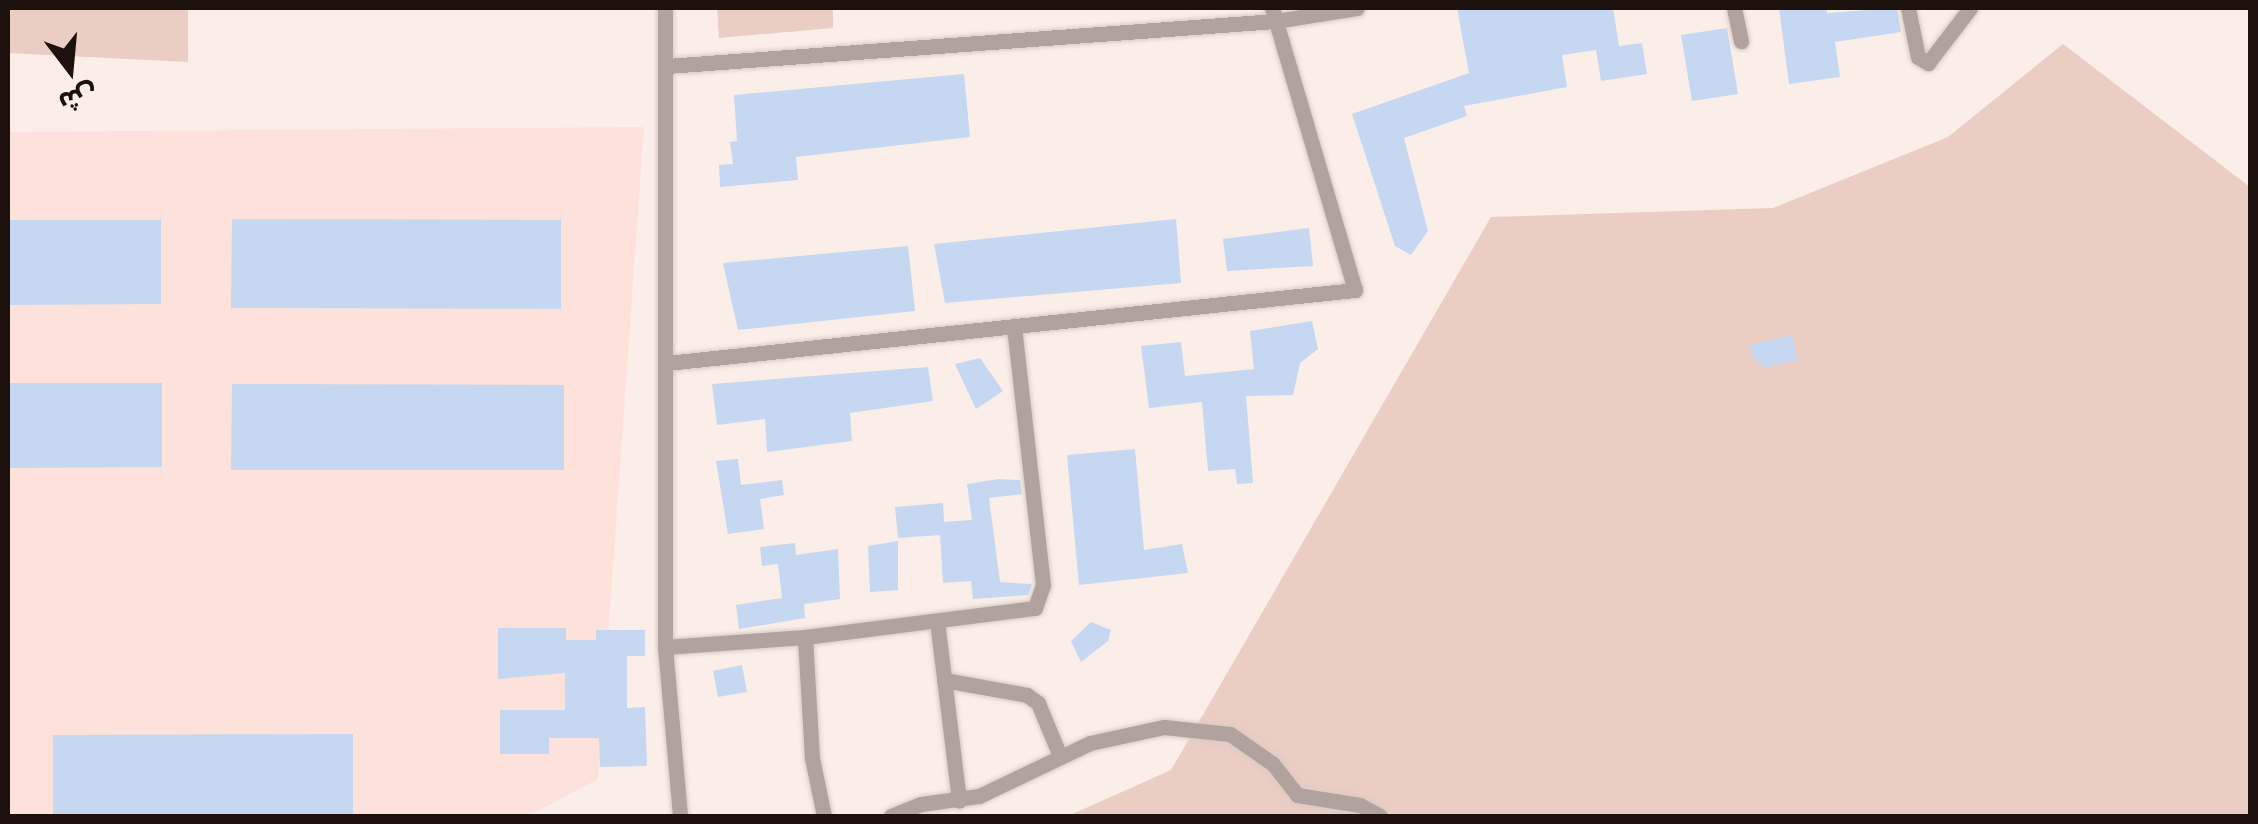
<!DOCTYPE html>
<meta charset="utf-8">
<style>
body{margin:0}
#map{position:relative;width:2258px;height:824px;overflow:hidden;background:#fbeee9;font-family:"Golos Text","Noto Sans Arabic",sans-serif}
div>[style]{position:absolute}
.built>*{inset:0;background:#fce2da}
.green>*{inset:0;background:#eacdc3}
.building>*{inset:0;background:#c5d7f1}
.roads{filter:drop-shadow(0 0 2px #d7cbc6) drop-shadow(0 0 2px #d7cbc6)}
.street>*{height:15px;margin:-7.5px;padding:0 7.5px;transform-origin:7.5px;border-radius:7.5px;background:#b1a29e}
span{translate:-50% -50%;white-space:nowrap;text-align:center;line-height:1.15;-webkit-text-stroke:8px #fbeee9;paint-order:stroke}
.frame{position:absolute;inset:0;border:10px solid #1c110d;pointer-events:none}
.north{position:absolute;left:20px;top:20px;width:100px;height:100px;-webkit-text-stroke:8px #fbeee9;paint-order:stroke;rotate:164deg;font-size:28px;font-weight:700;line-height:40px;text-align:center;color:#1c110d}
.north::after{content:'';display:block;margin:auto;width:35px;height:45px;background:#1c110d;clip-path:polygon(50% 0,100% 100%,50% 72%,0 100%)}
</style>
<div id="map">
<div class="built">
<div style="clip-path:polygon(644px 127px,598px 779px,528px 816px,8px 816px,8px 132px)"></div>
</div>
<div class="green">
<div style="clip-path:polygon(8px 8px,188px 8px,188px 62px,8px 53px)"></div>
<div style="clip-path:polygon(717px 8px,833px 8px,833px 28px,719px 38px)"></div>
<div style="clip-path:polygon(2063px 44px,2250px 187px,2250px 816px,1068px 816px,1171px 770px,1491px 217px,1773px 208px,1948px 137px)"></div>
</div>
<div class="building">
<div style="clip-path:polygon(1457px 8px,1613px 8px,1619px 46px,1642px 43px,1647px 74px,1601px 81px,1596px 50px,1562px 55px,1567px 87px,1464px 106px,1467px 116px,1404px 138px,1428px 231px,1411px 255px,1395px 246px,1352px 114px,1469px 73px)"></div>
<div style="clip-path:polygon(1779px 8px,1827px 8px,1827px 13px,1897px 8px,1901px 32px,1835px 42px,1840px 77px,1789px 84px)"></div>
<div style="clip-path:polygon(1727px 28px,1738px 94px,1692px 101px,1681px 35px)"></div>
<div style="clip-path:polygon(964px 74px,970px 137px,796px 157px,798px 180px,720px 187px,719px 165px,733px 164px,730px 142px,737px 141px,734px 95px)"></div>
<div style="clip-path:polygon(232px 219px,561px 220px,561px 309px,231px 308px)"></div>
<div style="clip-path:polygon(1176px 219px,1181px 283px,945px 303px,934px 244px)"></div>
<div style="clip-path:polygon(8px 220px,161px 220px,161px 304px,8px 305px)"></div>
<div style="clip-path:polygon(1309px 228px,1313px 266px,1227px 271px,1223px 239px)"></div>
<div style="clip-path:polygon(908px 246px,915px 311px,738px 330px,723px 263px)"></div>
<div style="clip-path:polygon(1312px 321px,1318px 349px,1300px 363px,1293px 395px,1246px 396px,1253px 483px,1237px 484px,1235px 469px,1208px 471px,1202px 402px,1149px 408px,1141px 346px,1181px 342px,1185px 376px,1254px 369px,1250px 331px)"></div>
<div style="clip-path:polygon(1792px 335px,1798px 360px,1762px 368px,1760px 360px,1754px 362px,1750px 345px)"></div>
<div style="clip-path:polygon(980px 358px,1003px 391px,976px 409px,955px 364px)"></div>
<div style="clip-path:polygon(928px 367px,933px 401px,850px 413px,852px 441px,767px 452px,765px 419px,717px 425px,712px 384px)"></div>
<div style="clip-path:polygon(8px 383px,162px 383px,162px 467px,8px 468px)"></div>
<div style="clip-path:polygon(232px 384px,564px 385px,564px 470px,231px 470px)"></div>
<div style="clip-path:polygon(1135px 449px,1144px 550px,1182px 544px,1188px 573px,1079px 585px,1067px 455px)"></div>
<div style="clip-path:polygon(738px 459px,741px 485px,782px 480px,784px 495px,760px 499px,764px 529px,728px 534px,716px 461px)"></div>
<div style="clip-path:polygon(999px 479px,1020px 480px,1022px 494px,989px 498px,1000px 582px,1032px 584px,1028px 595px,973px 599px,971px 581px,943px 583px,940px 535px,898px 538px,895px 507px,943px 503px,944px 522px,972px 520px,967px 484px)"></div>
<div style="clip-path:polygon(898px 541px,898px 590px,870px 592px,868px 546px)"></div>
<div style="clip-path:polygon(795px 543px,796px 555px,838px 549px,840px 599px,804px 604px,805px 618px,739px 629px,736px 605px,782px 598px,778px 564px,762px 566px,760px 547px)"></div>
<div style="clip-path:polygon(1091px 622px,1111px 630px,1108px 641px,1081px 662px,1071px 641px)"></div>
<div style="clip-path:polygon(498px 628px,566px 628px,566px 640px,596px 640px,596px 630px,645px 630px,645px 656px,627px 656px,627px 708px,645px 707px,647px 766px,600px 767px,599px 738px,549px 738px,549px 754px,500px 754px,500px 710px,565px 710px,565px 673px,498px 679px)"></div>
<div style="clip-path:polygon(742px 665px,747px 692px,718px 697px,713px 671px)"></div>
<div style="clip-path:polygon(353px 734px,353px 816px,53px 816px,53px 735px)"></div>
</div>
<div class="roads">
<div class="street">
<div style="left:665px;top:8px;width:639px;rotate:90deg"></div>
<div style="left:665px;top:647px;width:170px;rotate:84.9deg"></div>
<div style="left:1734px;top:8px;width:34px;rotate:78deg"></div>
<div style="left:1908px;top:8px;width:50px;rotate:78.5deg"></div>
<div style="left:1918px;top:57px;width:12px;rotate:31deg"></div>
<div style="left:1928px;top:63px;width:69px;rotate:-52.6deg"></div>
<div style="left:667px;top:66px;width:611px;rotate:-4.23deg"></div>
<div style="left:1276px;top:21px;width:82px;rotate:-9.1deg"></div>
<div style="left:667px;top:363px;width:692px;rotate:-6.06deg"></div>
<div style="left:1355px;top:290px;width:294px;rotate:-106.4deg"></div>
<div style="left:937px;top:621px;width:181px;rotate:83deg"></div>
<div style="left:805px;top:637px;width:121px;rotate:86.7deg"></div>
<div style="left:812px;top:758px;width:59px;rotate:78.3deg"></div>
<div style="left:665px;top:647px;width:140px;rotate:-4.1deg"></div>
<div style="left:805px;top:637px;width:232px;rotate:-7.2deg"></div>
<div style="left:1035px;top:608px;width:24px;rotate:-71deg"></div>
<div style="left:1043px;top:585px;width:261px;rotate:-96.4deg"></div>
<div style="left:944px;top:680px;width:84px;rotate:10.2deg"></div>
<div style="left:1027px;top:695px;width:14px;rotate:36deg"></div>
<div style="left:1038px;top:703px;width:57px;rotate:67.5deg"></div>
<div style="left:891px;top:816px;width:32px;rotate:-22deg"></div>
<div style="left:921px;top:804px;width:59px;rotate:-7.9deg"></div>
<div style="left:979px;top:796px;width:123px;rotate:-25.5deg"></div>
<div style="left:1090px;top:743px;width:76px;rotate:-12.2deg"></div>
<div style="left:1164px;top:727px;width:66px;rotate:6.1deg"></div>
<div style="left:1230px;top:734px;width:52px;rotate:34.9deg"></div>
<div style="left:1273px;top:764px;width:39px;rotate:52deg"></div>
<div style="left:1297px;top:795px;width:64px;rotate:9deg"></div>
<div style="left:1360px;top:805px;width:23px;rotate:29deg"></div>
</div>
</div>
<div class="frame"></div>
<div class="north">ش</div>
</div>
